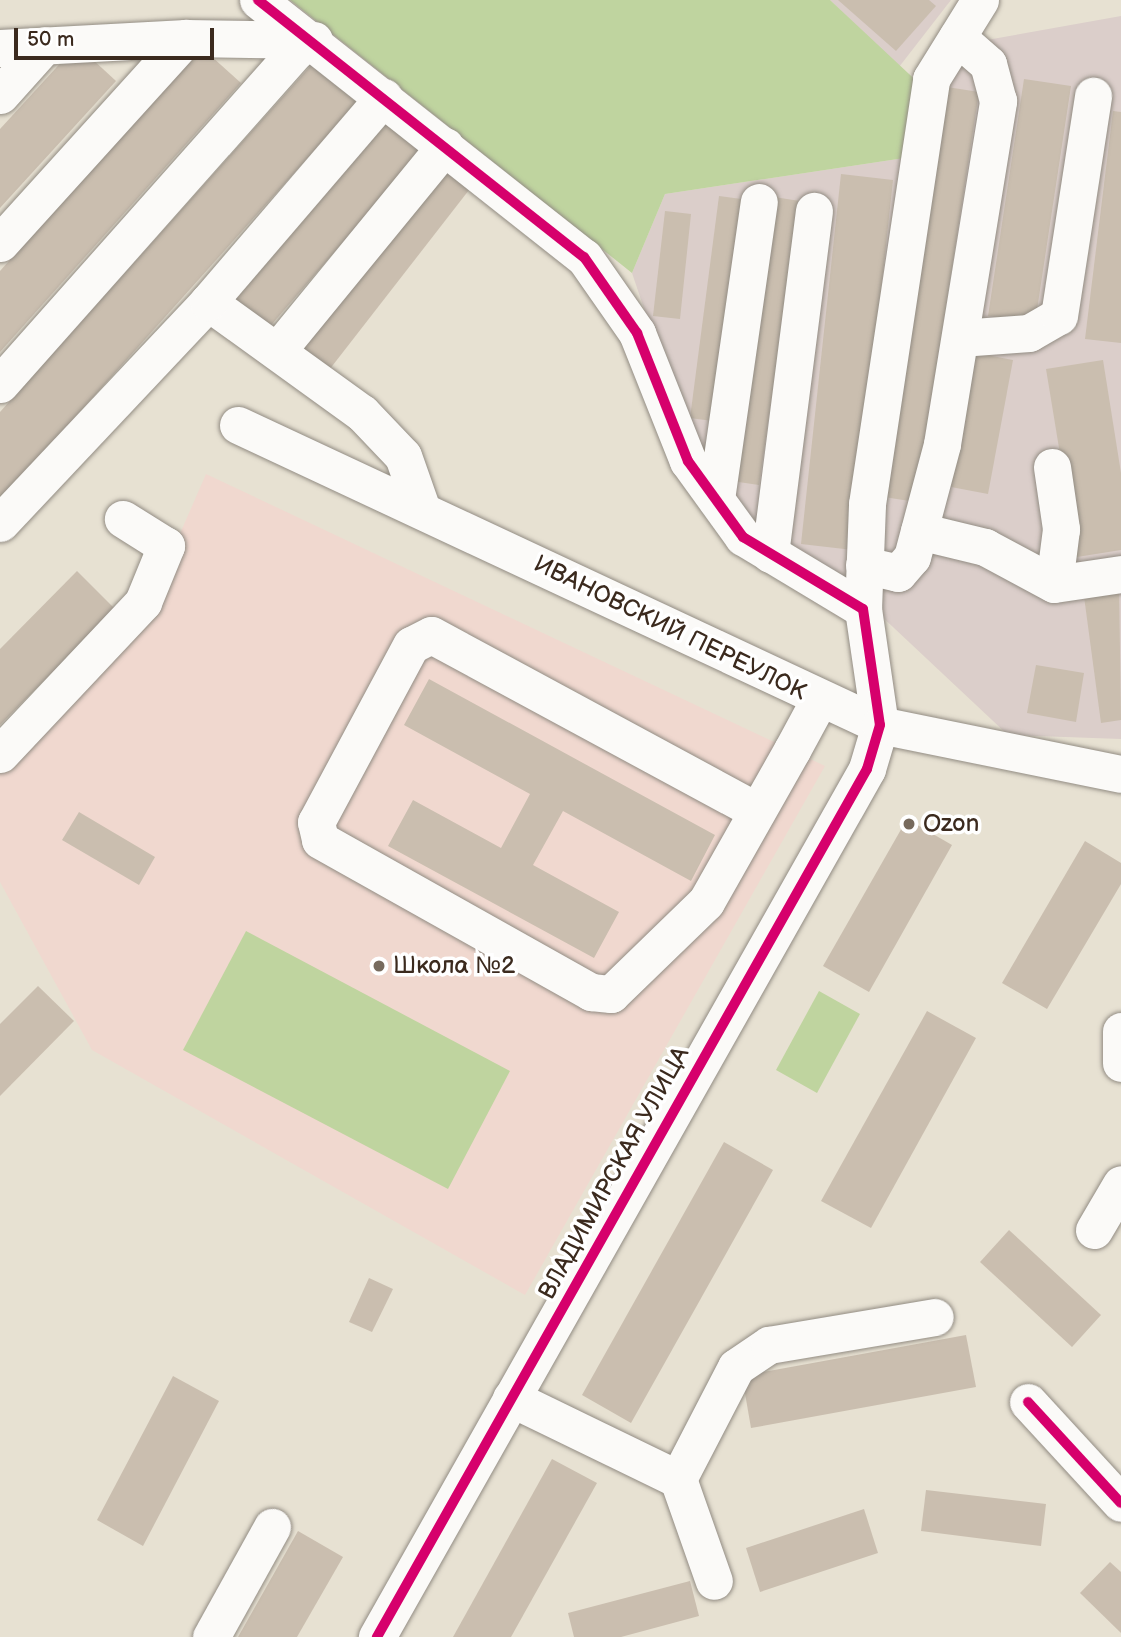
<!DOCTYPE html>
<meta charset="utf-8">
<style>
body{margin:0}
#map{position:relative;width:1121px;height:1637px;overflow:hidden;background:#e7e1d2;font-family:"Balsamiq Sans",sans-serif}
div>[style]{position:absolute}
.built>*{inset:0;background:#f0d8cf}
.industrial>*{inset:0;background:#dbceca}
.green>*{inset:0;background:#bfd49f}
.building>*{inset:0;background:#cabeaf}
.roads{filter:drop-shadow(0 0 2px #928c83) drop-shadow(0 0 2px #928c83)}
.minor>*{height:37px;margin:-18.5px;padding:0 18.5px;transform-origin:18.5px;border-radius:18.5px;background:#fbfaf8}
.cycleway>*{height:10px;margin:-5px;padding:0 5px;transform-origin:5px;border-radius:5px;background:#d6006c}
.dots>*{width:19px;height:19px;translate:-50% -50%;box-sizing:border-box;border:4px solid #fff;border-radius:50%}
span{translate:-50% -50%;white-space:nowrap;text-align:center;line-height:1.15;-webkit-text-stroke:7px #fff;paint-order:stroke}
.street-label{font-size:24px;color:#3b2a1e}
.poi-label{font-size:24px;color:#3b2a1e}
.left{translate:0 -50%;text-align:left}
.scale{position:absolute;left:14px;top:28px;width:200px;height:32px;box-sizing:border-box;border:4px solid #3b2a1e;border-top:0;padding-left:9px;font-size:21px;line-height:24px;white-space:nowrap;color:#3b2a1e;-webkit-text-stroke:5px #fff;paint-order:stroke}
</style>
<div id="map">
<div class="built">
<div style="clip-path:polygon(206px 474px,825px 766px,525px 1295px,92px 1050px,0 882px,0 774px,151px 600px)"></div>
</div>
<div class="industrial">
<div style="clip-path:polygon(830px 0,951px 0,899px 67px)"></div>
<div style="clip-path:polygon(1121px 16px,1121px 739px,1008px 735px,845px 582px,739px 508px,682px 421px,632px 273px,665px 194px,911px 157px,970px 43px)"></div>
</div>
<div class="green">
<div style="clip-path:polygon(290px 0,830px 0,924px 88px,911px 157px,665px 194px,632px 273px)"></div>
<div style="clip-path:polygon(246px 931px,510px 1071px,448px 1189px,183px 1050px)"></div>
<div style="clip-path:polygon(819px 991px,860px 1014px,817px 1093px,776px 1070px)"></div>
</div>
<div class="building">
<div style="clip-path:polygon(838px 0,929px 0,936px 6px,896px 51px)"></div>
<div style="clip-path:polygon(77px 45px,116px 81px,0 208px,0 129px)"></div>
<div style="clip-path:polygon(201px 47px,241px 83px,0 352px,0 271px)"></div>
<div style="clip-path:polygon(313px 63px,357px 103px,0 501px,0 412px)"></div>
<div style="clip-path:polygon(1024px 79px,1071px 86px,1035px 323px,988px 316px)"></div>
<div style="clip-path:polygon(947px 87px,979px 92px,916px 502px,884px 497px)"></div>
<div style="clip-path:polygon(1113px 111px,1121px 112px,1121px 343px,1085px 339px)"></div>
<div style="clip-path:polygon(383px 117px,422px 151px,266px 331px,227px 297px)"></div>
<div style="clip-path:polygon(442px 168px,469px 190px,326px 374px,299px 352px)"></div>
<div style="clip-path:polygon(841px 174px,893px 180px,853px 550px,801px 544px)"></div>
<div style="clip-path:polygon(719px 196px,749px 200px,720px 422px,690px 418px)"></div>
<div style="clip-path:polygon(774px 197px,800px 201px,759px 485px,732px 481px)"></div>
<div style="clip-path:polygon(665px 211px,691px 214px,680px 319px,653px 316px)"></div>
<div style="clip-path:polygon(976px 353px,1013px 360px,988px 494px,951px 487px)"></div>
<div style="clip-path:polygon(1103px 360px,1121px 473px,1121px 550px,1077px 557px,1046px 369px)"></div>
<div style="clip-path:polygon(77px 571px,115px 609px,0 725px,0 649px)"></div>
<div style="clip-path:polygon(1119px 584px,1121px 720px,1101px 723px,1083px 589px)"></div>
<div style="clip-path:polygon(1036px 665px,1084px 673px,1076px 722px,1027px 713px)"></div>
<div style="clip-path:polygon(429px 679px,715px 835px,691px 881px,563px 811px,533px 865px,619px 912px,594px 958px,388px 846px,413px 800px,501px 848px,530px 794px,404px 725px)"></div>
<div style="clip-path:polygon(79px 812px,155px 857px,139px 885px,62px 840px)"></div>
<div style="clip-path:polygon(907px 819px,952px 845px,869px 992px,823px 966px)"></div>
<div style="clip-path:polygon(1085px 841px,1121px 863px,1121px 884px,1047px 1009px,1002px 983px)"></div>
<div style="clip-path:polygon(38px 986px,74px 1021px,0 1096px,0 1024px)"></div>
<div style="clip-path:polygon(927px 1011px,976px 1038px,871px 1228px,821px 1201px)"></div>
<div style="clip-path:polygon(724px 1142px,773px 1170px,631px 1423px,582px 1395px)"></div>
<div style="clip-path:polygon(1009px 1230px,1101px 1315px,1072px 1347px,980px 1262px)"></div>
<div style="clip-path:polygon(369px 1278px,393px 1289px,372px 1332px,349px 1322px)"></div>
<div style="clip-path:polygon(966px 1335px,976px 1387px,751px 1428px,742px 1376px)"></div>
<div style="clip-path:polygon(173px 1376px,219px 1401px,143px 1546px,97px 1520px)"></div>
<div style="clip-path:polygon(552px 1459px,597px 1483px,511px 1637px,453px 1637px)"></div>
<div style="clip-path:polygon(926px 1490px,1046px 1504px,1041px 1546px,921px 1531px)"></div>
<div style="clip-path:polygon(864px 1509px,878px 1553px,760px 1592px,746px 1548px)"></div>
<div style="clip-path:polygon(298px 1531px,343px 1557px,297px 1637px,238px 1637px)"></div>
<div style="clip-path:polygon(1110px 1562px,1121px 1572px,1121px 1633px,1080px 1593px)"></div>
<div style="clip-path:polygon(690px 1581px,699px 1616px,621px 1637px,574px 1637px,568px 1613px)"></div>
</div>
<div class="roads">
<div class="minor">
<div style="left:258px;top:0;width:415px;rotate:38.3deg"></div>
<div style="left:584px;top:257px;width:93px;rotate:55.1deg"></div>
<div style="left:637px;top:333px;width:138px;rotate:68.3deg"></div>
<div style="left:688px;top:461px;width:94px;rotate:54.1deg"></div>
<div style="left:743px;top:537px;width:140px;rotate:31deg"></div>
<div style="left:863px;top:609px;width:117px;rotate:81.7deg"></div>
<div style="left:880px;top:725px;width:46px;rotate:106.5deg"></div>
<div style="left:867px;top:769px;width:997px;rotate:119.45deg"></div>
<div style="left:0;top:48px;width:186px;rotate:-3.1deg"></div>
<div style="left:186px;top:38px;width:128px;rotate:0.9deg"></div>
<div style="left:0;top:95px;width:67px;rotate:-48deg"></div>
<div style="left:0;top:243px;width:277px;rotate:-47.8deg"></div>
<div style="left:208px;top:302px;width:190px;rotate:35.8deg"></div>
<div style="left:362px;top:413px;width:59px;rotate:46.4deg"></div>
<div style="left:403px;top:456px;width:54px;rotate:70.6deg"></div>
<div style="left:960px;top:338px;width:69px;rotate:-4.1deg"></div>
<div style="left:1029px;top:333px;width:34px;rotate:-30deg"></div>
<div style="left:1059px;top:316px;width:223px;rotate:-81.2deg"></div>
<div style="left:277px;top:351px;width:265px;rotate:-50.7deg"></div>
<div style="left:0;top:384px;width:447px;rotate:-48.4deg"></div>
<div style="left:297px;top:50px;width:11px;rotate:-80deg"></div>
<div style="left:238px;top:425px;width:709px;rotate:25.05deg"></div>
<div style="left:880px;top:725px;width:246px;rotate:11.5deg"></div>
<div style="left:1052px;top:467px;width:63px;rotate:81.7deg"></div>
<div style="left:1061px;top:529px;width:55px;rotate:97.3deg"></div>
<div style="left:716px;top:499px;width:300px;rotate:-81.8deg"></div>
<div style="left:0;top:523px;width:303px;rotate:-46.7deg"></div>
<div style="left:208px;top:302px;width:270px;rotate:-49.4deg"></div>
<div style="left:919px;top:531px;width:68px;rotate:13.6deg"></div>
<div style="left:985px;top:547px;width:78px;rotate:28.2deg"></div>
<div style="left:1054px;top:584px;width:68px;rotate:-8.5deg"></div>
<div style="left:770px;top:554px;width:346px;rotate:-82.7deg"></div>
<div style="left:864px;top:565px;width:35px;rotate:13deg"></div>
<div style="left:898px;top:573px;width:21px;rotate:-49deg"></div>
<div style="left:912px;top:557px;width:117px;rotate:-75.1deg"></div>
<div style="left:942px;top:444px;width:348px;rotate:-80.7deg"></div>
<div style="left:998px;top:101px;width:38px;rotate:-105deg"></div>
<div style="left:988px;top:64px;width:41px;rotate:-138.9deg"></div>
<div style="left:863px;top:609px;width:105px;rotate:-87.8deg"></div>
<div style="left:867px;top:504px;width:430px;rotate:-81.4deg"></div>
<div style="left:931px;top:79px;width:93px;rotate:-58.2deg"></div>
<div style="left:0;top:754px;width:209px;rotate:-46.7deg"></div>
<div style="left:143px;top:602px;width:61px;rotate:-67.7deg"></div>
<div style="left:166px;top:546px;width:51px;rotate:-147.9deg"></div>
<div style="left:757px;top:811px;width:370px;rotate:-151.6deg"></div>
<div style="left:431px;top:635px;width:22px;rotate:153deg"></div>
<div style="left:411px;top:645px;width:201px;rotate:118.2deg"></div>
<div style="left:316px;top:822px;width:18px;rotate:77deg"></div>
<div style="left:320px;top:840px;width:311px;rotate:29.3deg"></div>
<div style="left:591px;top:992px;width:20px;rotate:6deg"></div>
<div style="left:611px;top:994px;width:132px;rotate:-44.1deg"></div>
<div style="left:706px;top:902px;width:175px;rotate:-60.5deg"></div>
<div style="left:792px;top:750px;width:57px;rotate:-61.6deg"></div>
<div style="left:1121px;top:1031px;width:32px;rotate:90deg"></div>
<div style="left:1094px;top:1230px;width:53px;rotate:-59.6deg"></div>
<div style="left:511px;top:1398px;width:186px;rotate:25.9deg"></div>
<div style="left:678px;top:1479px;width:108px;rotate:70.6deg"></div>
<div style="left:1028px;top:1402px;width:137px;rotate:47.4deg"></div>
<div style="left:678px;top:1479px;width:126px;rotate:-62.6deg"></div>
<div style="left:736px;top:1367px;width:40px;rotate:-34deg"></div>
<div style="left:769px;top:1345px;width:168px;rotate:-9.6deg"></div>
<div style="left:211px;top:1637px;width:126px;rotate:-61deg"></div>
</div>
</div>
<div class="cycleway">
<div style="left:258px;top:0;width:415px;rotate:38.3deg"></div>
<div style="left:584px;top:257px;width:93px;rotate:55.1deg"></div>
<div style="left:637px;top:333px;width:138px;rotate:68.3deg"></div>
<div style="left:688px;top:461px;width:94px;rotate:54.1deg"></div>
<div style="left:743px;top:537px;width:140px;rotate:31deg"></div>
<div style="left:863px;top:609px;width:117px;rotate:81.7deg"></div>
<div style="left:880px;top:725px;width:46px;rotate:106.5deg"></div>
<div style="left:867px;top:769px;width:997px;rotate:119.45deg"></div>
<div style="left:1028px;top:1402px;width:137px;rotate:47.4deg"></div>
</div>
<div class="dots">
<div style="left:909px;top:824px;background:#776a5d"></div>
<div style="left:379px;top:966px;background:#776a5d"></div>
</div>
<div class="street-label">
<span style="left:670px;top:628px;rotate:26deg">ИВАНОВСКИЙ ПЕРЕУЛОК</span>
<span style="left:614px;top:1173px;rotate:-61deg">ВЛАДИМИРСКАЯ УЛИЦА</span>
</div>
<div class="poi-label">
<span class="left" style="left:923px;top:824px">Ozon</span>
<span class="left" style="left:393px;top:966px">Школа №2</span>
</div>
<div class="scale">50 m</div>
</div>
